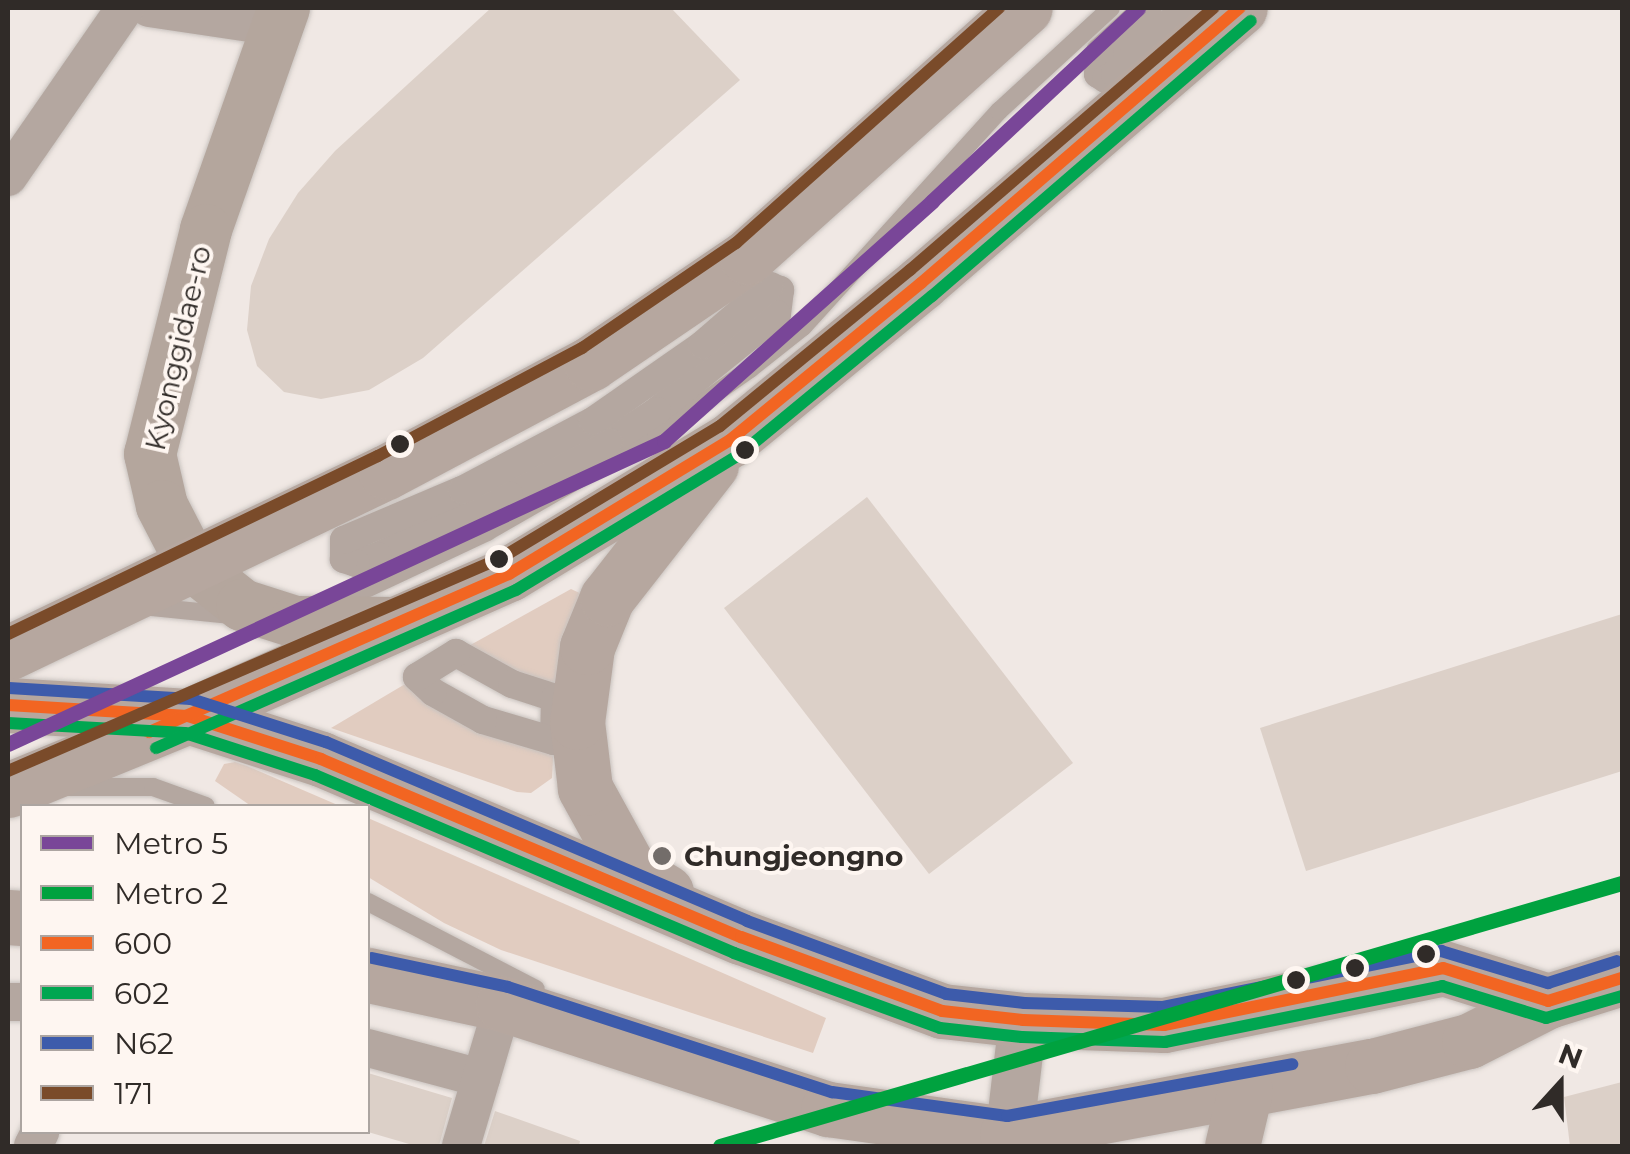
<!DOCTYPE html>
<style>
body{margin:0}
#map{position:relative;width:1630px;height:1154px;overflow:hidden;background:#f0e8e4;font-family:Montserrat,sans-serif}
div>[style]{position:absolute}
.green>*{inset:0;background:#e1ccc0}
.building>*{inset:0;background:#dcd0c8}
.roads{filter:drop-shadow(0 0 2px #c9c3bf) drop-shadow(0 0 2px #c9c3bf)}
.service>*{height:18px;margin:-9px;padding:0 9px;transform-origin:9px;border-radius:9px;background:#b4a7a0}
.pedestrian>*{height:28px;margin:-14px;padding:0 14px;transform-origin:14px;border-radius:14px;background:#b4a7a0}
.minor>*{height:38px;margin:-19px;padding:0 19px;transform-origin:19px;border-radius:19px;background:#b4a7a0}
.tertiary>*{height:48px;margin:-24px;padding:0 24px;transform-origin:24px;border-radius:24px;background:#b4a7a0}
.secondary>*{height:52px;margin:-26px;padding:0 26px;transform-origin:26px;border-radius:26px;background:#b4a69d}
.primary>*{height:55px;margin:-27.5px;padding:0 27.5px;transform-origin:27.5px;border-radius:27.5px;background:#b6a79f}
.bus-1>*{height:12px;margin:-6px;padding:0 6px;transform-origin:6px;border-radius:6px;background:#f26522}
.bus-2>*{height:12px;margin:-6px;padding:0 6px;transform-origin:6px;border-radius:6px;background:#00a651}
.bus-3>*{height:12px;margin:-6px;padding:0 6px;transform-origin:6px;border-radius:6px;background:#3d5bab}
.bus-4>*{height:12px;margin:-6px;padding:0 6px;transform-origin:6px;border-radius:6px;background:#7a4b2a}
.metro-1>*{height:15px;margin:-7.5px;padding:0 7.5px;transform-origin:7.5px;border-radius:7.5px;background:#794698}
.metro-2>*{height:15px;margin:-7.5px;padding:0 7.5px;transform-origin:7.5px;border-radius:7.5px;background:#00a23f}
.dots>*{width:28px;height:28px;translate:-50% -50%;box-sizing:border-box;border:5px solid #fef6f1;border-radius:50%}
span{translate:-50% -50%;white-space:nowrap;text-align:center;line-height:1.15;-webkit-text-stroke:8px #fef6f1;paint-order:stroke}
.street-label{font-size:28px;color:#302b28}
.poi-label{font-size:28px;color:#302b28;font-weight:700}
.left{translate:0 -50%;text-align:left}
.frame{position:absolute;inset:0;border:10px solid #302b28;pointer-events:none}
.legend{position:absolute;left:20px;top:804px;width:350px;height:330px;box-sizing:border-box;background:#fef6f1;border:2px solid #aca5a1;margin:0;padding:12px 18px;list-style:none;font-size:30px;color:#302b28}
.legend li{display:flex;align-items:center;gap:20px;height:50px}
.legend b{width:50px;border:2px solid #aca5a1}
.north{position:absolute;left:1510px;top:1034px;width:100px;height:100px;-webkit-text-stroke:8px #fef6f1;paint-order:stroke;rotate:21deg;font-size:28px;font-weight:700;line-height:40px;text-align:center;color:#302b28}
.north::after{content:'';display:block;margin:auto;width:35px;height:45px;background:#302b28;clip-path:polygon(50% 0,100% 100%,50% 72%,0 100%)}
</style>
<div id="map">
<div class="green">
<div style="clip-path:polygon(571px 589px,586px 596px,555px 698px,456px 653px)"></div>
<div style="clip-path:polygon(417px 677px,554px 741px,552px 778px,531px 793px,517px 792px,331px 728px)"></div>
<div style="clip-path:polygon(235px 762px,247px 766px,340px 806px,251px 806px,215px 781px,224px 764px)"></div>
<div style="clip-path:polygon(368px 818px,826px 1018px,813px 1053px,501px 950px,444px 923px,368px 877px)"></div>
</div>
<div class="building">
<div style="clip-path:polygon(491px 8px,671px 8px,740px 80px,423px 358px,369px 390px,321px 399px,284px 392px,257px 366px,247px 330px,251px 286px,269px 239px,298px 193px,335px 151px)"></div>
<div style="clip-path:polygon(867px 497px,1073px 763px,929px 874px,724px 608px)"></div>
<div style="clip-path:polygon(1622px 614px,1622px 771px,1306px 871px,1260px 728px)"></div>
<div style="clip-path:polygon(368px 1073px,452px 1098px,439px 1146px,416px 1146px,368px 1132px)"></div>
<div style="clip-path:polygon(1622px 1082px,1622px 1146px,1570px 1146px,1564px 1097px)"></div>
<div style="clip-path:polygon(495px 1111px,580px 1141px,579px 1146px,484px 1146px)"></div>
</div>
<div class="roads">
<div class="service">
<div style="left:141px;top:606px;width:89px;rotate:5.8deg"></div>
<div style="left:330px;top:606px;width:174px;rotate:-25.2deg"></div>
<div style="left:487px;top:532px;width:195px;rotate:-29.9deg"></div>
<div style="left:656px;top:435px;width:115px;rotate:-35.1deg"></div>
<div style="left:750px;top:369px;width:68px;rotate:-38.4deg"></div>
<div style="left:803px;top:327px;width:292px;rotate:-47.8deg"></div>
<div style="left:999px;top:111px;width:152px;rotate:-42.6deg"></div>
<div style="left:67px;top:787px;width:86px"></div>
<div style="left:153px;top:787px;width:56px;rotate:19.7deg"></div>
<div style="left:368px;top:902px;width:189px;rotate:27.4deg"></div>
</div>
<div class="pedestrian">
<div style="left:1148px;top:8px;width:65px;rotate:137.5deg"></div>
<div style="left:1100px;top:52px;width:22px;rotate:95deg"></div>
<div style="left:1098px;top:74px;width:9px;rotate:32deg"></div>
<div style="left:1106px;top:79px;width:10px;rotate:-29deg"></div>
<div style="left:1115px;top:74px;width:96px;rotate:-43.3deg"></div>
<div style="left:770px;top:286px;width:11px;rotate:22deg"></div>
<div style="left:780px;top:290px;width:24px;rotate:97deg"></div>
<div style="left:777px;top:314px;width:154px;rotate:141.1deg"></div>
<div style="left:657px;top:411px;width:57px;rotate:147.1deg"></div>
<div style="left:609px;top:442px;width:113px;rotate:152.1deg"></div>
<div style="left:509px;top:495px;width:145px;rotate:155deg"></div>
<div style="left:378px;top:556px;width:23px;rotate:162deg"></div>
<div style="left:356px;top:563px;width:13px;rotate:-162deg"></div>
<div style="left:344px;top:559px;width:19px;rotate:-90deg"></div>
<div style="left:344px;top:540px;width:128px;rotate:-23deg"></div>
<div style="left:462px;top:490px;width:148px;rotate:-27.8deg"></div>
<div style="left:593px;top:421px;width:133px;rotate:-34.9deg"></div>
<div style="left:702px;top:345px;width:90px;rotate:-40.9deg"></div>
<div style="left:456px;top:653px;width:64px;rotate:29deg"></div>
<div style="left:512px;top:684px;width:45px;rotate:18deg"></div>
<div style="left:555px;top:698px;width:43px;rotate:91.3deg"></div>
<div style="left:554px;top:741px;width:74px;rotate:-163.5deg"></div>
<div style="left:483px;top:720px;width:57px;rotate:-150.8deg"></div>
<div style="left:433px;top:692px;width:22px;rotate:-137deg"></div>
<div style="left:417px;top:677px;width:46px;rotate:-31.6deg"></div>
</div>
<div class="minor">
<div style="left:149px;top:8px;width:129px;rotate:8.4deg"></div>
<div style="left:8px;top:177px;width:206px;rotate:-55.3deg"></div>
<div style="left:8px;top:1002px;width:14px"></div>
<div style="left:368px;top:1048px;width:117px;rotate:14.9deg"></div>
<div style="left:33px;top:1146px;width:16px;rotate:-63deg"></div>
<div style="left:461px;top:1146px;width:148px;rotate:-73.5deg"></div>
</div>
<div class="tertiary">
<div style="left:1008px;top:1146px;width:127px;rotate:-83.2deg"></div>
</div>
<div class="secondary">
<div style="left:284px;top:8px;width:235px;rotate:109.4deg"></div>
<div style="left:206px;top:230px;width:231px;rotate:104deg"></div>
<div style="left:150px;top:454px;width:53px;rotate:77deg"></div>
<div style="left:162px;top:506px;width:68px;rotate:62.7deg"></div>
<div style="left:193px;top:566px;width:63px;rotate:38.5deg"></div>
<div style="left:242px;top:605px;width:56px;rotate:17.8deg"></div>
<div style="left:295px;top:622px;width:103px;rotate:0.6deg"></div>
</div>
<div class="primary">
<div style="left:8px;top:653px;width:419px;rotate:-25.6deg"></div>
<div style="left:386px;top:472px;width:232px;rotate:-28deg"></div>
<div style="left:591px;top:363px;width:189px;rotate:-34.2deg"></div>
<div style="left:747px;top:257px;width:373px;rotate:-41.9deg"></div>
<div style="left:8px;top:705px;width:180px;rotate:3.5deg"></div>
<div style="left:188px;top:716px;width:140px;rotate:17.9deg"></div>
<div style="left:321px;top:759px;width:456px;rotate:23deg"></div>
<div style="left:741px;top:937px;width:214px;rotate:20.2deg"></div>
<div style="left:942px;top:1011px;width:81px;rotate:6.3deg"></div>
<div style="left:1023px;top:1020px;width:141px;rotate:2deg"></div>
<div style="left:1164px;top:1025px;width:285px;rotate:-11.5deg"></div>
<div style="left:1443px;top:968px;width:110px;rotate:17.4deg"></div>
<div style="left:8px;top:790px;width:195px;rotate:-22.3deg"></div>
<div style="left:188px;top:716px;width:351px;rotate:-23.9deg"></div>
<div style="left:509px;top:574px;width:258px;rotate:-31.2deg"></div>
<div style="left:730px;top:440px;width:247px;rotate:-39.4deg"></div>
<div style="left:921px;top:283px;width:421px;rotate:-40.8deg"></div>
<div style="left:666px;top:892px;width:42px;rotate:-148.6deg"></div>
<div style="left:630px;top:870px;width:94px;rotate:-118.8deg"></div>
<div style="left:585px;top:788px;width:66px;rotate:-96.9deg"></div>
<div style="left:577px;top:722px;width:76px;rotate:-82.4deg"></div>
<div style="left:587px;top:647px;width:53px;rotate:-67.8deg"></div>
<div style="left:607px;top:598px;width:169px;rotate:-52deg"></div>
<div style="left:8px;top:917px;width:14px;rotate:4deg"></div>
<div style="left:368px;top:975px;width:138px;rotate:12.1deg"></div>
<div style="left:503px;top:1004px;width:342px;rotate:17.9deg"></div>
<div style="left:828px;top:1109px;width:181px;rotate:8deg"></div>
<div style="left:1007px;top:1134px;width:371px;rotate:-10.6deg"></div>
<div style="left:1372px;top:1066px;width:100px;rotate:-14.5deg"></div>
<div style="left:1469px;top:1041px;width:89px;rotate:-26.9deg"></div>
<div style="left:1548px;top:1001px;width:77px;rotate:-17.3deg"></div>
<div style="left:1232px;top:1146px;width:57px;rotate:-76.7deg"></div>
</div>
</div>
<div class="bus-1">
<div style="left:8px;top:705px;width:180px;rotate:3.5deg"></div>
<div style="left:188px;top:716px;width:140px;rotate:17.9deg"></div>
<div style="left:321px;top:759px;width:456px;rotate:23deg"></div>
<div style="left:741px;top:937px;width:214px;rotate:20.2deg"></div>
<div style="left:942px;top:1011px;width:81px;rotate:6.3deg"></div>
<div style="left:1023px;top:1020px;width:141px;rotate:2deg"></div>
<div style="left:1164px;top:1025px;width:285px;rotate:-11.5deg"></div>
<div style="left:1443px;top:968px;width:110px;rotate:17.4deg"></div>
<div style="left:1548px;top:1001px;width:77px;rotate:-17.3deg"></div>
<div style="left:149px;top:732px;width:393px;rotate:-23.7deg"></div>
<div style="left:509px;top:574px;width:258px;rotate:-31.2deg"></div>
<div style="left:730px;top:440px;width:247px;rotate:-39.4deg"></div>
<div style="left:921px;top:283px;width:421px;rotate:-40.8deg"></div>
</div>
<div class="bus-2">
<div style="left:8px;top:723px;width:177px;rotate:3.2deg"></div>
<div style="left:185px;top:733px;width:137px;rotate:17.9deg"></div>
<div style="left:315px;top:775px;width:455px;rotate:23deg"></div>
<div style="left:734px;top:953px;width:219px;rotate:20deg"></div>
<div style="left:940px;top:1028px;width:82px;rotate:6.3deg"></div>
<div style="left:1022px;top:1037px;width:143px;rotate:2deg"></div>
<div style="left:1165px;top:1042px;width:283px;rotate:-11.4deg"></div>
<div style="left:1442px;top:986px;width:109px;rotate:17.1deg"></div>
<div style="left:1546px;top:1018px;width:79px;rotate:-16.1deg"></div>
<div style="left:156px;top:748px;width:393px;rotate:-23.7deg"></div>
<div style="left:516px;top:590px;width:261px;rotate:-31.2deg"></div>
<div style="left:739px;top:455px;width:250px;rotate:-39.5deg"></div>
<div style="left:932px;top:296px;width:421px;rotate:-40.8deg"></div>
</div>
<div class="bus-3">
<div style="left:9px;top:688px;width:182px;rotate:3.5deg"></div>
<div style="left:191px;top:699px;width:142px;rotate:17.7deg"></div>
<div style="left:326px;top:742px;width:457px;rotate:23deg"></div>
<div style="left:747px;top:921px;width:212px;rotate:20.1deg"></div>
<div style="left:946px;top:994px;width:79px;rotate:6.6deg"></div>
<div style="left:1024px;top:1003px;width:139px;rotate:1.6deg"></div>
<div style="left:1163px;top:1007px;width:284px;rotate:-11.4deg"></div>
<div style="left:1441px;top:951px;width:112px;rotate:16.7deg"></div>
<div style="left:1548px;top:983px;width:72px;rotate:-17.7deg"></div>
<div style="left:372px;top:958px;width:139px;rotate:12deg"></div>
<div style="left:508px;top:987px;width:341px;rotate:18deg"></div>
<div style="left:832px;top:1092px;width:177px;rotate:7.8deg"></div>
<div style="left:1007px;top:1116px;width:290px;rotate:-10.3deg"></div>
</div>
<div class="bus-4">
<div style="left:8px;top:634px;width:411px;rotate:-25.7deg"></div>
<div style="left:378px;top:456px;width:231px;rotate:-27.9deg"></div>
<div style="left:582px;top:348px;width:186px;rotate:-34.3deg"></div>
<div style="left:736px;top:243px;width:353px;rotate:-41.8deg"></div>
<div style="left:8px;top:771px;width:537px;rotate:-23.37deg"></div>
<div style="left:501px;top:558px;width:256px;rotate:-31.1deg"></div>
<div style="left:720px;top:426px;width:246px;rotate:-39.4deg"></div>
<div style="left:910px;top:270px;width:401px;rotate:-40.8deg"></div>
</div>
<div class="metro-1">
<div style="left:8px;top:744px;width:723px;rotate:-24.79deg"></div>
<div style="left:664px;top:441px;width:360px;rotate:-41.8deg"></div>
<div style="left:932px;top:201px;width:282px;rotate:-43.1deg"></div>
</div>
<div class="metro-2">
<div style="left:720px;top:1146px;width:940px;rotate:-16.26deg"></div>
</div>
<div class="dots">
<div style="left:400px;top:444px;background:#302b28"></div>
<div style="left:745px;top:450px;background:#302b28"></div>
<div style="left:499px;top:559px;background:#302b28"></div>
<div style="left:662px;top:856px;background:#736d6a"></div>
<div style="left:1426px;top:954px;background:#302b28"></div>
<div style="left:1355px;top:968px;background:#302b28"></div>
<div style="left:1296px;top:980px;background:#302b28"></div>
</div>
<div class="street-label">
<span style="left:178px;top:348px;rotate:-77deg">Kyonggidae-ro</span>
</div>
<div class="poi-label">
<span class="left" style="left:684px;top:856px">Chungjeongno</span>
</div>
<div class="frame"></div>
<ul class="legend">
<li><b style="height:12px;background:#794698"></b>Metro 5</li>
<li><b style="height:12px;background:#00a23f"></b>Metro 2</li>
<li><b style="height:12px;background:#f26522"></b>600</li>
<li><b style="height:12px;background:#00a651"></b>602</li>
<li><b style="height:12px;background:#3d5bab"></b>N62</li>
<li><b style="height:12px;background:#7a4b2a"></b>171</li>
</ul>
<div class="north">N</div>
</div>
